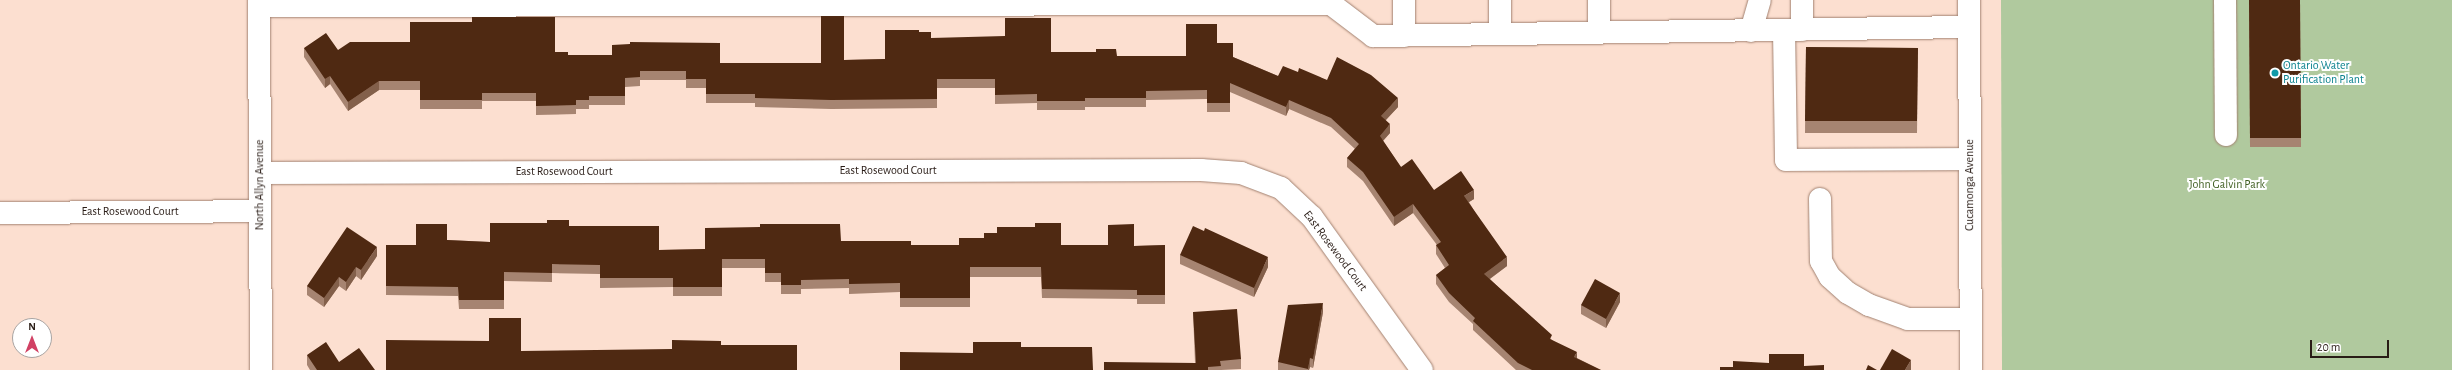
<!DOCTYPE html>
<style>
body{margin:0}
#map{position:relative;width:2452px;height:370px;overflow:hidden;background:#fcdfd0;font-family:"Alegreya Sans",sans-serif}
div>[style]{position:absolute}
.green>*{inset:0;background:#b0c99e}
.roads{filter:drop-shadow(0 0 1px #a28271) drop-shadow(0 0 1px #a28271)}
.minor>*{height:22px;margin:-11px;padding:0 11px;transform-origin:11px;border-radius:11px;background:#fff}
.wall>*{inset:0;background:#a68471}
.shaded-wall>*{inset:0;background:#83604b}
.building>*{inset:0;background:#4f2912}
.dots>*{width:11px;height:11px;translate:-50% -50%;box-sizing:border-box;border:2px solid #fff;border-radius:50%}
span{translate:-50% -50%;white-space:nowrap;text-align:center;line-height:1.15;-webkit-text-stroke:4px #fff;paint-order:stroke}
.culture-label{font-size:12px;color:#0d838f}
.left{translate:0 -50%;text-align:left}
.street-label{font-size:12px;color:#291c16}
.park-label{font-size:12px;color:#3f5e21}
.north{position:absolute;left:12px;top:318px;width:40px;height:40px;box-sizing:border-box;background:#fff;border:1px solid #a9a4a2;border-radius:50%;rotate:0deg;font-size:11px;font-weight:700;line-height:16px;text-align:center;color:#291c16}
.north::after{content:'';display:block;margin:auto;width:14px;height:18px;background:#d14164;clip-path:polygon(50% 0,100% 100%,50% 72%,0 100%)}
.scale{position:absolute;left:2310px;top:340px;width:79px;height:18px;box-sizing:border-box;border:2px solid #291c16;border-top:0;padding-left:5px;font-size:12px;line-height:14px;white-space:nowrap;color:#291c16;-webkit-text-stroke:3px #fff;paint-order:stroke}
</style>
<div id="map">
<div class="green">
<div style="clip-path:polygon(2001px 0,2452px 0,2452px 370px,2002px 370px)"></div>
</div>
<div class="roads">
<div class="minor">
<div style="left:259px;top:0;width:370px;rotate:89.7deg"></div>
<div style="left:1331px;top:0;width:4px;rotate:90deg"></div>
<div style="left:1331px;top:4px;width:53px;rotate:37.3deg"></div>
<div style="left:1373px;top:36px;width:596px;rotate:-0.87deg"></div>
<div style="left:1500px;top:0;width:34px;rotate:90deg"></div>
<div style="left:1599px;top:0;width:33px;rotate:90deg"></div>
<div style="left:1802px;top:0;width:30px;rotate:90deg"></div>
<div style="left:1969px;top:0;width:370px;rotate:89.7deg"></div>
<div style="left:2225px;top:0;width:135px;rotate:89.6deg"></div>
<div style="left:259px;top:6px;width:1072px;rotate:-0.11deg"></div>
<div style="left:1784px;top:30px;width:130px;rotate:89.1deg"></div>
<div style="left:1786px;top:160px;width:184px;rotate:-0.3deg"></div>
<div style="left:1751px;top:31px;width:32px;rotate:-74deg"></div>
<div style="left:1404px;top:36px;width:36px;rotate:-90deg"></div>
<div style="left:260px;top:173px;width:941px;rotate:-0.18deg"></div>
<div style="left:1201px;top:170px;width:40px;rotate:4.3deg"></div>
<div style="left:1241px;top:173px;width:43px;rotate:20.6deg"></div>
<div style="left:1281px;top:188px;width:42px;rotate:43.1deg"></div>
<div style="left:1312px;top:217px;width:188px;rotate:54.3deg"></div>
<div style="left:1820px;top:199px;width:62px;rotate:89.1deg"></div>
<div style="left:1821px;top:261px;width:18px;rotate:61deg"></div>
<div style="left:1830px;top:277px;width:24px;rotate:42deg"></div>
<div style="left:1848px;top:293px;width:24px;rotate:30deg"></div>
<div style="left:1869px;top:305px;width:41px;rotate:19.7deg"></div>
<div style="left:1908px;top:319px;width:63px"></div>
<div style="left:0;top:213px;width:260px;rotate:-0.4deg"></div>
</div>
</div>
<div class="wall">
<div style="clip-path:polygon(2249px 0,2300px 0,2301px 147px,2250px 147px)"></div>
<div style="clip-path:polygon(919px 32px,931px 38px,1051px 52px,1117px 56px,1186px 56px,1217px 43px,1233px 57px,1278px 76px,1298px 72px,1327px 80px,1398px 107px,1386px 120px,1390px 133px,1383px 141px,1401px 167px,1434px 190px,1474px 199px,1469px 202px,1507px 266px,1490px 279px,1552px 340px,1577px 358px,1601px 370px,1516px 370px,1473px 330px,1473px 324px,1449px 302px,1436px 284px,1436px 275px,1445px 268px,1436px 254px,1436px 245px,1437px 245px,1413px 213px,1394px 226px,1363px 181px,1347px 167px,1347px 158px,1355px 149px,1331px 127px,1289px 109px,1286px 116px,1230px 92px,1230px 112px,1207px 112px,1207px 99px,1146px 100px,1146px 107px,1085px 107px,1085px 110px,1037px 110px,1037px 103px,995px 104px,995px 88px,937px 88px,937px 108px,831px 109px,755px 107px,755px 103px,706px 103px,706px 88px,686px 88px,686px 80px,640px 80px,640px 86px,625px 87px,625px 105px,589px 105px,589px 109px,576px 109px,576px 114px,536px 115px,536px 101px,482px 101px,482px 109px,420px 109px,420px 90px,379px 90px,348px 111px,330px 84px,325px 88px,304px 57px,304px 48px,338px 50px,555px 52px,568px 55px,720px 63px,821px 63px,844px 60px,885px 59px)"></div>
<div style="clip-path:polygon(1806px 47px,1918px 48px,1917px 133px,1805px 133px)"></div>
<div style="clip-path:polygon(569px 226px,659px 250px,705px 249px,841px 241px,911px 245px,1061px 245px,1134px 246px,1165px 245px,1165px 304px,1137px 304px,1137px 299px,1042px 298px,1041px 277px,970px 277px,970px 307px,900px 307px,900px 292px,849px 294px,849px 288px,801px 289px,801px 294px,781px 294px,781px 282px,765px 282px,765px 268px,722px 268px,722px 296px,673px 296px,673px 287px,600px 288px,600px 274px,552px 273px,552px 282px,504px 281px,504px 309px,459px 309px,458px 296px,386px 295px,386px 245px,416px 245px,447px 240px,490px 242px)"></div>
<div style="clip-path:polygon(1180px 255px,1268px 267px,1254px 297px,1180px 264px)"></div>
<div style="clip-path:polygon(377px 256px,361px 280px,356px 276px,346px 291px,339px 286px,324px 307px,307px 295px,307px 286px)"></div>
<div style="clip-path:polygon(1620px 302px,1606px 328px,1581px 314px,1581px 305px)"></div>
<div style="clip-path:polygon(1193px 312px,1241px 359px,1241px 369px,1221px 370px,1104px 370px,1195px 363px)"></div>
<div style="clip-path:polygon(1323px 312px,1313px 368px,1310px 367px,1309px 370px,1278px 370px,1278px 362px)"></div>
<div style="clip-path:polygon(307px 355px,339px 362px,375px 370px,310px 370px,307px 365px)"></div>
</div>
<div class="shaded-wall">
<div style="clip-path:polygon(330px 76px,330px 84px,325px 88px,325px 79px)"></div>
<div style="clip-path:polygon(379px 81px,379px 90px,348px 111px,348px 102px)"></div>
<div style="clip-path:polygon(1398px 98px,1398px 107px,1381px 125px,1381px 116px)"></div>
<div style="clip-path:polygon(1289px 100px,1289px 109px,1286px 116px,1286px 107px)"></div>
<div style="clip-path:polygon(1390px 124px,1390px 133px,1380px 144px,1380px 136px)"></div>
<div style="clip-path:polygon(1474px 190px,1474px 199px,1464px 205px,1464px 196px)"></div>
<div style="clip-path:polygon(1413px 204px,1413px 213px,1394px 226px,1394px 217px)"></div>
<div style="clip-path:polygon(377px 247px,377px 256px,361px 280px,361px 270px)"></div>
<div style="clip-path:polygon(1268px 257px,1268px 267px,1254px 297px,1254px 288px)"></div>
<div style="clip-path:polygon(1507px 257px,1507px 266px,1484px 283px,1484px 274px)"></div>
<div style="clip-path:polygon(356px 267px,356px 276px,346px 291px,346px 282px)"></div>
<div style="clip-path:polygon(339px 277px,339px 286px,324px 307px,324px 298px)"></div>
<div style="clip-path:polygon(1620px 293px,1620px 302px,1606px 328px,1606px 319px)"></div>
<div style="clip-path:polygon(1323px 303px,1323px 312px,1313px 368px,1313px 359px)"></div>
<div style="clip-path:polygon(1577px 352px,1577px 361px,1574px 357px)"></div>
<div style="clip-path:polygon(1310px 358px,1310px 367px,1309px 370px,1308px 370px)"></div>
<div style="clip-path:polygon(1911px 360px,1911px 370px,1905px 370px)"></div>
</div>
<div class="building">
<div style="clip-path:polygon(2249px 0,2300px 0,2301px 138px,2250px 138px)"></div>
<div style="clip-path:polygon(821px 16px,844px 16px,844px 60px,885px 59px,885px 30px,919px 30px,919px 32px,931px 32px,931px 38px,1005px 36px,1005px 18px,1051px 18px,1051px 52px,1096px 52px,1096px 49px,1116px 49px,1117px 56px,1186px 56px,1186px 24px,1217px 24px,1217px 43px,1233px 43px,1233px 57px,1278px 76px,1283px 66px,1298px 72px,1299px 68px,1327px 80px,1337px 57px,1371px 75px,1398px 98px,1381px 116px,1390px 124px,1380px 136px,1401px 167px,1412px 159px,1434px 190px,1461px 171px,1474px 190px,1464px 196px,1507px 257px,1484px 274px,1552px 335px,1550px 339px,1577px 352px,1574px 357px,1601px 370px,1532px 370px,1518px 363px,1473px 321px,1475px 318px,1449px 293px,1436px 275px,1449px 265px,1436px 245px,1441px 242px,1413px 204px,1394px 217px,1363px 172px,1347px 158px,1359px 144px,1331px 118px,1289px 100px,1286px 107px,1230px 83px,1230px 103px,1207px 103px,1207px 90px,1146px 91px,1146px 98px,1085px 98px,1085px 101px,1037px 101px,1037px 94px,995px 95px,995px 79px,937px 79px,937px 99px,831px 100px,755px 98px,755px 94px,706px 94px,706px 79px,686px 79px,686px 71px,640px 71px,640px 77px,625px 78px,625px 96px,589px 96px,589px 100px,576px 100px,576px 105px,536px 106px,536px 93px,482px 93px,482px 100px,420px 100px,420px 81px,379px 81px,348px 102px,330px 76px,325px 79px,304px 48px,326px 33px,338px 50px,350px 42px,410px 42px,410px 22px,472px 22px,472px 17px,555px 17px,555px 52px,568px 52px,568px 55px,612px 55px,612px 45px,630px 44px,630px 42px,720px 43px,720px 63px,821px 63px)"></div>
<div style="clip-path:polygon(1806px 47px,1918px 48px,1917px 121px,1805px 121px)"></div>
<div style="clip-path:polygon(547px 220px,569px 220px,569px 226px,659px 226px,659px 250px,705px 249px,705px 228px,760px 227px,760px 224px,840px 224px,841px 241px,911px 241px,911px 245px,959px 245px,959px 238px,984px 238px,984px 233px,997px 233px,997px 227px,1035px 227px,1035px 223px,1061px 223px,1061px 245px,1108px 245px,1108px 225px,1134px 224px,1134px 246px,1165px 245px,1165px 295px,1137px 295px,1137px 290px,1042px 289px,1041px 267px,970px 267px,970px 298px,900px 298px,900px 283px,849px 284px,849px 279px,801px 280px,801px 285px,781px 285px,781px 273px,765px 273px,765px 259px,722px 259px,722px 287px,673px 287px,673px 278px,600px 278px,600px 265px,552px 264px,552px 273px,504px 272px,504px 300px,459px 300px,458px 287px,386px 286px,386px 245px,416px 245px,416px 224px,447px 224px,447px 240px,490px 242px,490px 223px,547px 223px)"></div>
<div style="clip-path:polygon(1193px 226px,1204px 231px,1205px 228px,1268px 257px,1254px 288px,1180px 255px)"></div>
<div style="clip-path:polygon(347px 227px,377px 247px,361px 270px,356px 267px,346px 282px,339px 277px,324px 298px,307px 286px)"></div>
<div style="clip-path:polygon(1595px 279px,1620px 293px,1606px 319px,1581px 305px)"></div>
<div style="clip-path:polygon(1323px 303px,1313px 359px,1310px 358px,1308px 369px,1278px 362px,1288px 305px)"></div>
<div style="clip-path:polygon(1237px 309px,1241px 359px,1220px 361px,1221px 366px,1208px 367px,1208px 370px,1104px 370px,1104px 362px,1196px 363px,1193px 312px)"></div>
<div style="clip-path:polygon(489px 318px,521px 318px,521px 351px,672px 349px,672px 340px,721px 341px,721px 345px,797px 345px,797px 370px,386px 370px,386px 340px,489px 341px)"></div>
<div style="clip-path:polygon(326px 342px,339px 362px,359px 348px,375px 370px,317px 370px,307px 355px)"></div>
<div style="clip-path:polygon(973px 342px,1021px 342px,1021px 347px,1092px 347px,1093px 370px,900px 370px,900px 352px,973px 353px)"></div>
<div style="clip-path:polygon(1892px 349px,1911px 360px,1905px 370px,1880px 370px)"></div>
<div style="clip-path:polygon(1769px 354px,1804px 354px,1804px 366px,1824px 365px,1824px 370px,1720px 370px,1720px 367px,1733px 367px,1733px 361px,1769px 363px)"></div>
<div style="clip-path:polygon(1868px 365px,1877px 370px,1866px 370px)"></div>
</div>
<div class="dots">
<div style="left:2275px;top:73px;background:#0f9aa8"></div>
</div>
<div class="culture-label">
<span class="left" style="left:2283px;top:73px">Ontario Water<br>Purification Plant</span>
</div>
<div class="street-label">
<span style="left:888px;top:171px">East Rosewood Court</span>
<span style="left:564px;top:172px">East Rosewood Court</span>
<span style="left:260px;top:185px;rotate:-90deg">North Allyn Avenue</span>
<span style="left:1970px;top:185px;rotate:-90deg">Cucamonga Avenue</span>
<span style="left:130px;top:212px">East Rosewood Court</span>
<span style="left:1335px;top:251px;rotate:53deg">East Rosewood Court</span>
</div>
<div class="park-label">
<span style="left:2227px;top:185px">John Galvin Park</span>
</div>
<div class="north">N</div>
<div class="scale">20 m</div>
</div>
